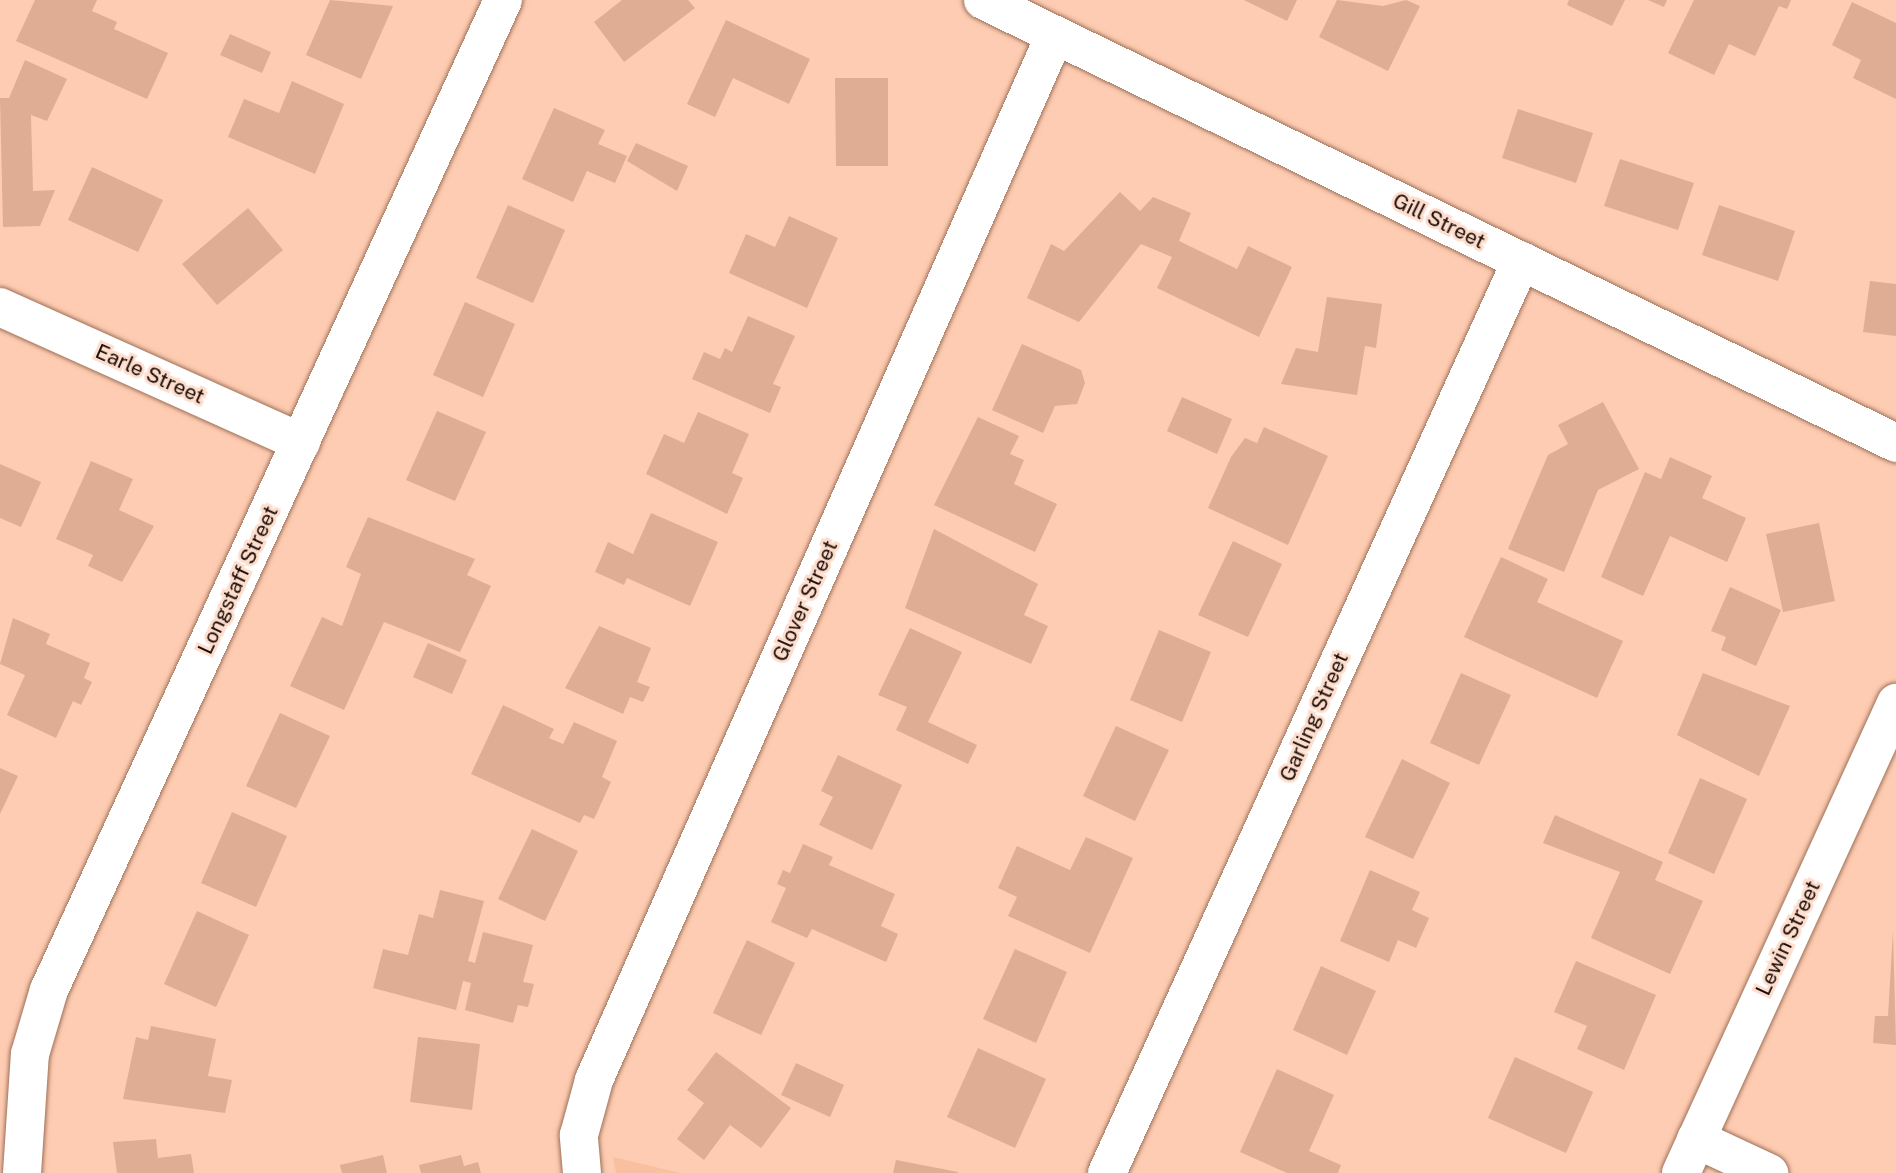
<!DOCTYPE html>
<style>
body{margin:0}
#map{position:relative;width:1896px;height:1173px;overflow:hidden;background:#feccb2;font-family:"Public Sans",sans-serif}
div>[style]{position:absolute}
.built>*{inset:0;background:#f8bfa1}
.building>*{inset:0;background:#dead94}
.roads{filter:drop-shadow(0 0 2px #9d7058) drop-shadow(0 0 2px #9d7058)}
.street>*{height:38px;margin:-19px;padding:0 19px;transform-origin:19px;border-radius:19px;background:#fff}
span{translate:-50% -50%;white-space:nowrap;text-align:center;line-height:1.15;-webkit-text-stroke:6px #fddece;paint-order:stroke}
.street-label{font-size:21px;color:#1a0a03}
</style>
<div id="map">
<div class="built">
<div style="clip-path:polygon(613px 1157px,680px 1173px,616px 1173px)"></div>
</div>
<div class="building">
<div style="clip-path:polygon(35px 0,97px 0,92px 11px,117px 22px,114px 29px,168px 53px,147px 99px,16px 41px)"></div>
<div style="clip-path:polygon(330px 0,393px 6px,361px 79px,306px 55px)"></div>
<div style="clip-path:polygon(622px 0,688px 0,695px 8px,624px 62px,594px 22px)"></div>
<div style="clip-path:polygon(1244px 0,1297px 0,1287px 21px)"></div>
<div style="clip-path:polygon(1337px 0,1383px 6px,1406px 0,1420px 6px,1388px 71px,1319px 37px)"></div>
<div style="clip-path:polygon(1569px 0,1625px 0,1612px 26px,1567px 5px)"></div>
<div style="clip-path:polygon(1648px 0,1667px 0,1664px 7px)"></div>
<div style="clip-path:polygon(1694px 0,1791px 0,1787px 9px,1779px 6px,1755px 56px,1729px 44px,1714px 75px,1668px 53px)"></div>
<div style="clip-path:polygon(1852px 2px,1896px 23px,1896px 99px,1853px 78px,1861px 60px,1832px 45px)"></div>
<div style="clip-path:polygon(726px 20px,810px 59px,789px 104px,733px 78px,715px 117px,687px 104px)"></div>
<div style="clip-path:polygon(230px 34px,271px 52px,262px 73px,220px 55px)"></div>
<div style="clip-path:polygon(25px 60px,67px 79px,47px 121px,31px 115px,33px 191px,55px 190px,40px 226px,3px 227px,0 98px,9px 98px)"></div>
<div style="clip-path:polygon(835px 78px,888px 78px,888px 166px,836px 166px)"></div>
<div style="clip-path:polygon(292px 81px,344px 104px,315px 174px,228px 137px,244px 99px,279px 113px)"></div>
<div style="clip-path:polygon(554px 108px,605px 130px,598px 144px,627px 156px,615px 183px,587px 171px,573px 202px,522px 179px)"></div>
<div style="clip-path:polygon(1518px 109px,1593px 133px,1576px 183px,1502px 158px)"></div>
<div style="clip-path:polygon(636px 143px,688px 166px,677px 191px,627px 161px)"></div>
<div style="clip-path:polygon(1620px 159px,1694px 183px,1678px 230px,1604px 206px)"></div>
<div style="clip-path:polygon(92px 167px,163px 200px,138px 252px,68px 220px)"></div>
<div style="clip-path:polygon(1120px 192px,1140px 211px,1153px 197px,1191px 213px,1179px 241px,1237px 269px,1248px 246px,1292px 267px,1259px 337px,1157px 288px,1172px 257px,1141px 244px,1079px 322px,1027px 298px,1051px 244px,1064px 251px)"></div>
<div style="clip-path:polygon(508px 205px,565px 230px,533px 303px,476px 278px)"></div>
<div style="clip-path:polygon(1719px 205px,1795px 231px,1778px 281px,1702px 255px)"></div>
<div style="clip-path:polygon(248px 208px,283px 250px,217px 305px,182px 264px)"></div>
<div style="clip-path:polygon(789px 216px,838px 238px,807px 308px,729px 273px,746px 234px,775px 247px)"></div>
<div style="clip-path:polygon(1870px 281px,1896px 284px,1896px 336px,1863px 332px)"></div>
<div style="clip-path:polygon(1327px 297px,1382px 304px,1376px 348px,1365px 346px,1357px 395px,1281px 384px,1296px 348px,1318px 352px)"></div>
<div style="clip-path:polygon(465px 302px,515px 324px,483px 397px,433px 375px)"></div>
<div style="clip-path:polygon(748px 316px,795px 336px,773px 384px,781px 387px,770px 413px,692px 379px,704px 352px,720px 359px,725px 348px,732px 352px)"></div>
<div style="clip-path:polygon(1022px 344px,1081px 370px,1085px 383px,1077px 404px,1055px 406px,1043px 433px,992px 410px)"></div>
<div style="clip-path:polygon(1182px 397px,1232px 419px,1217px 454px,1167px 431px)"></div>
<div style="clip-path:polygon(1603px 402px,1639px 469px,1598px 490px,1564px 572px,1508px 549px,1548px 455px,1568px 444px,1558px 425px)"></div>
<div style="clip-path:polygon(437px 411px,486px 432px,455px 501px,406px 480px)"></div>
<div style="clip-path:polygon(698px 412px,749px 434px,732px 473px,743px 478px,727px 514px,646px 474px,664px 434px,684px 443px)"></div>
<div style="clip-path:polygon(978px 417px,1019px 436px,1010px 454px,1024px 460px,1014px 484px,1057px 504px,1035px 552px,934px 505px)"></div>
<div style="clip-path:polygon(1264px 427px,1328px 456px,1288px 545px,1208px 508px,1231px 457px,1245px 438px,1257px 443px)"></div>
<div style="clip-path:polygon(1670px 457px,1712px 476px,1702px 498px,1746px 518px,1727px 562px,1670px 536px,1643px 596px,1601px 577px,1645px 472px,1661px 479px)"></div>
<div style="clip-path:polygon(91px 461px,133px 479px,119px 510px,154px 526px,122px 582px,88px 566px,93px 555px,56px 539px)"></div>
<div style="clip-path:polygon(0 464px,41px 482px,21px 527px,0 518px)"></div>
<div style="clip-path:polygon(651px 513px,718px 542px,690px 606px,627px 578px,624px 585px,595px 572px,608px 542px,633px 554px)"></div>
<div style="clip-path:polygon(368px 517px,475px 559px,467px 575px,491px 586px,460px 652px,384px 622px,344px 710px,290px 686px,322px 617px,342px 626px,361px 574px,346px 567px)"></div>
<div style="clip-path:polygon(1819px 523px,1835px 601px,1783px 612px,1766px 534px)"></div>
<div style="clip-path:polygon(934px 529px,1038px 584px,1024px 615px,1048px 626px,1031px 664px,905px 608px)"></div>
<div style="clip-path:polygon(1233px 541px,1282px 564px,1248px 637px,1198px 615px)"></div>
<div style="clip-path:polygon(1501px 557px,1548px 579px,1537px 602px,1623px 641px,1597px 698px,1464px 637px)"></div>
<div style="clip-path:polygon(1730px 587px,1781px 610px,1756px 666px,1721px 650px,1726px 637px,1711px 631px)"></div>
<div style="clip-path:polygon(13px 618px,50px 634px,46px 644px,90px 663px,84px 678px,92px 682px,81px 705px,73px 701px,56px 738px,7px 715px,25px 675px,0 664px)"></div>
<div style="clip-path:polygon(599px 626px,651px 648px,637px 682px,650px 687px,643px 702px,630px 697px,623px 714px,565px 688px)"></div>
<div style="clip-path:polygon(910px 628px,962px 652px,928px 722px,977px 745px,968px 764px,896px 730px,907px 707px,878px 695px)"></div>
<div style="clip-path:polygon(1159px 630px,1211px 652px,1182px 722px,1130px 700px)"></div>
<div style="clip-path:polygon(428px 643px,467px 660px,452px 694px,413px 677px)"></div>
<div style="clip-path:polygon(1461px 673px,1511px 695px,1479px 765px,1430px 743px)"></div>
<div style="clip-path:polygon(1703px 673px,1790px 706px,1759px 776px,1677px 735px)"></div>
<div style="clip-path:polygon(503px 705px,554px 729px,549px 738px,563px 744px,574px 722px,617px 741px,602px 777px,611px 782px,594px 819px,584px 815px,580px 823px,471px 774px)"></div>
<div style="clip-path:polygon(280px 713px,330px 736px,296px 808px,246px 786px)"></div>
<div style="clip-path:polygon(1116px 726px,1169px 750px,1135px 821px,1083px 796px)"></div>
<div style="clip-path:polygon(838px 755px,902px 785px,872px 850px,819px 825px,833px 797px,821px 791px)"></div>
<div style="clip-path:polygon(1402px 759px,1450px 783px,1413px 859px,1365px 837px)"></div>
<div style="clip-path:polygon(0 768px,18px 776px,0 814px)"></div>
<div style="clip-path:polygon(1700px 778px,1747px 799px,1714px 874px,1668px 853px)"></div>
<div style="clip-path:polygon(232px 812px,287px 836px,256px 907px,201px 883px)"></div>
<div style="clip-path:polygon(1555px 815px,1663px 862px,1655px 880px,1703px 901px,1670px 974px,1591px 938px,1620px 872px,1543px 843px)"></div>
<div style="clip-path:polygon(532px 829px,578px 851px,545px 921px,498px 899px)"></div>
<div style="clip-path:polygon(1086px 837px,1133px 858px,1090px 953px,1008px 916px,1017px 897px,998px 888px,1017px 846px,1070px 870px)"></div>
<div style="clip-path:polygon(803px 844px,833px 857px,829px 865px,895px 894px,881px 926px,898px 934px,886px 962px,812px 929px,807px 938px,771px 922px,786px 888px,777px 884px,783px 870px,790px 873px)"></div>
<div style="clip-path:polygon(1370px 870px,1420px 892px,1412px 910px,1429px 918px,1416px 948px,1398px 940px,1389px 962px,1340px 941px)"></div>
<div style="clip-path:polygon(440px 890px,484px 901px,468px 961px,475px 963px,483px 932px,533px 945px,523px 982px,534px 984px,528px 1007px,518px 1005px,513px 1023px,465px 1010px,471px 983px,463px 981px,456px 1010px,373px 988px,383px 949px,408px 955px,419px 914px,433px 918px)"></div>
<div style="clip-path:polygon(197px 911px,249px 935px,216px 1007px,164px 984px)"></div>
<div style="clip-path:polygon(1893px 931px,1896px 1045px,1873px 1043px,1875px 1016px,1888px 1016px)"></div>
<div style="clip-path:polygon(747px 940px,795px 963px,761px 1035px,713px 1013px)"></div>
<div style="clip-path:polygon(1015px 949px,1067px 972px,1036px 1043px,983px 1019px)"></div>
<div style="clip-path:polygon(1576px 961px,1656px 995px,1624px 1070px,1577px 1049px,1587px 1026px,1554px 1012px)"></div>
<div style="clip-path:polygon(1321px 966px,1376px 991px,1347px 1055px,1293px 1030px)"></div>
<div style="clip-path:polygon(151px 1026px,216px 1039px,208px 1076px,232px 1080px,225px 1113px,123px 1099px,136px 1037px,148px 1040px)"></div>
<div style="clip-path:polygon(418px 1037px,480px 1044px,472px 1110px,410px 1102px)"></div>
<div style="clip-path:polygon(978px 1048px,1046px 1079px,1015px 1148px,947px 1117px)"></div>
<div style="clip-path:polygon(716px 1052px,791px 1108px,761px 1148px,730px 1125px,704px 1160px,677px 1139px,704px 1103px,687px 1090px)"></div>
<div style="clip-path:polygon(1515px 1057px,1593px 1092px,1566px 1153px,1488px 1118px)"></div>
<div style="clip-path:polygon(796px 1063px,844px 1085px,830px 1117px,781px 1095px)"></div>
<div style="clip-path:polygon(1277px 1069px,1334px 1095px,1309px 1151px,1341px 1165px,1338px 1173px,1287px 1173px,1240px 1152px)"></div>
<div style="clip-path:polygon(156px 1139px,158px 1158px,191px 1154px,194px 1173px,117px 1173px,113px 1142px)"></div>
<div style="clip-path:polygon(383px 1155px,387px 1173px,342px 1173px,340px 1165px)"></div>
<div style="clip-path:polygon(461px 1155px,464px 1166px,478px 1162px,481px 1173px,421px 1173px,419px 1165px)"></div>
<div style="clip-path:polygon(896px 1160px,958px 1172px,958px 1173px,893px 1173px)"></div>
</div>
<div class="roads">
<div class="street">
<div style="left:983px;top:0;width:1015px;rotate:25.88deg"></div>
<div style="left:0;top:307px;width:330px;rotate:24.2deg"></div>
<div style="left:1696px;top:1139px;width:81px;rotate:25deg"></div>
<div style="left:22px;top:1173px;width:119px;rotate:-86.2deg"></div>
<div style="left:30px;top:1054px;width:67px;rotate:-73.5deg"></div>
<div style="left:49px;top:990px;width:1089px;rotate:-65.36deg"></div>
<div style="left:582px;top:1173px;width:38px;rotate:-95deg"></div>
<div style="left:579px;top:1135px;width:57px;rotate:-74.7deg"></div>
<div style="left:594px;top:1080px;width:1142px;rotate:-66.2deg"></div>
<div style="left:1107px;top:1173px;width:1002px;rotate:-65.58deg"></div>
<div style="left:1681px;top:1173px;width:517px;rotate:-65.42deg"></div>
</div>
</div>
<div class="street-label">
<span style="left:1439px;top:221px;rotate:26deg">Gill Street</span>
<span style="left:150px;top:374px;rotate:24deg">Earle Street</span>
<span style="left:238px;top:580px;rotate:-65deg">Longstaff Street</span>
<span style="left:805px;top:601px;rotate:-66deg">Glover Street</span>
<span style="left:1314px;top:717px;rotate:-66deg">Garling Street</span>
<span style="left:1788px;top:938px;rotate:-65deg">Lewin Street</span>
</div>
</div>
